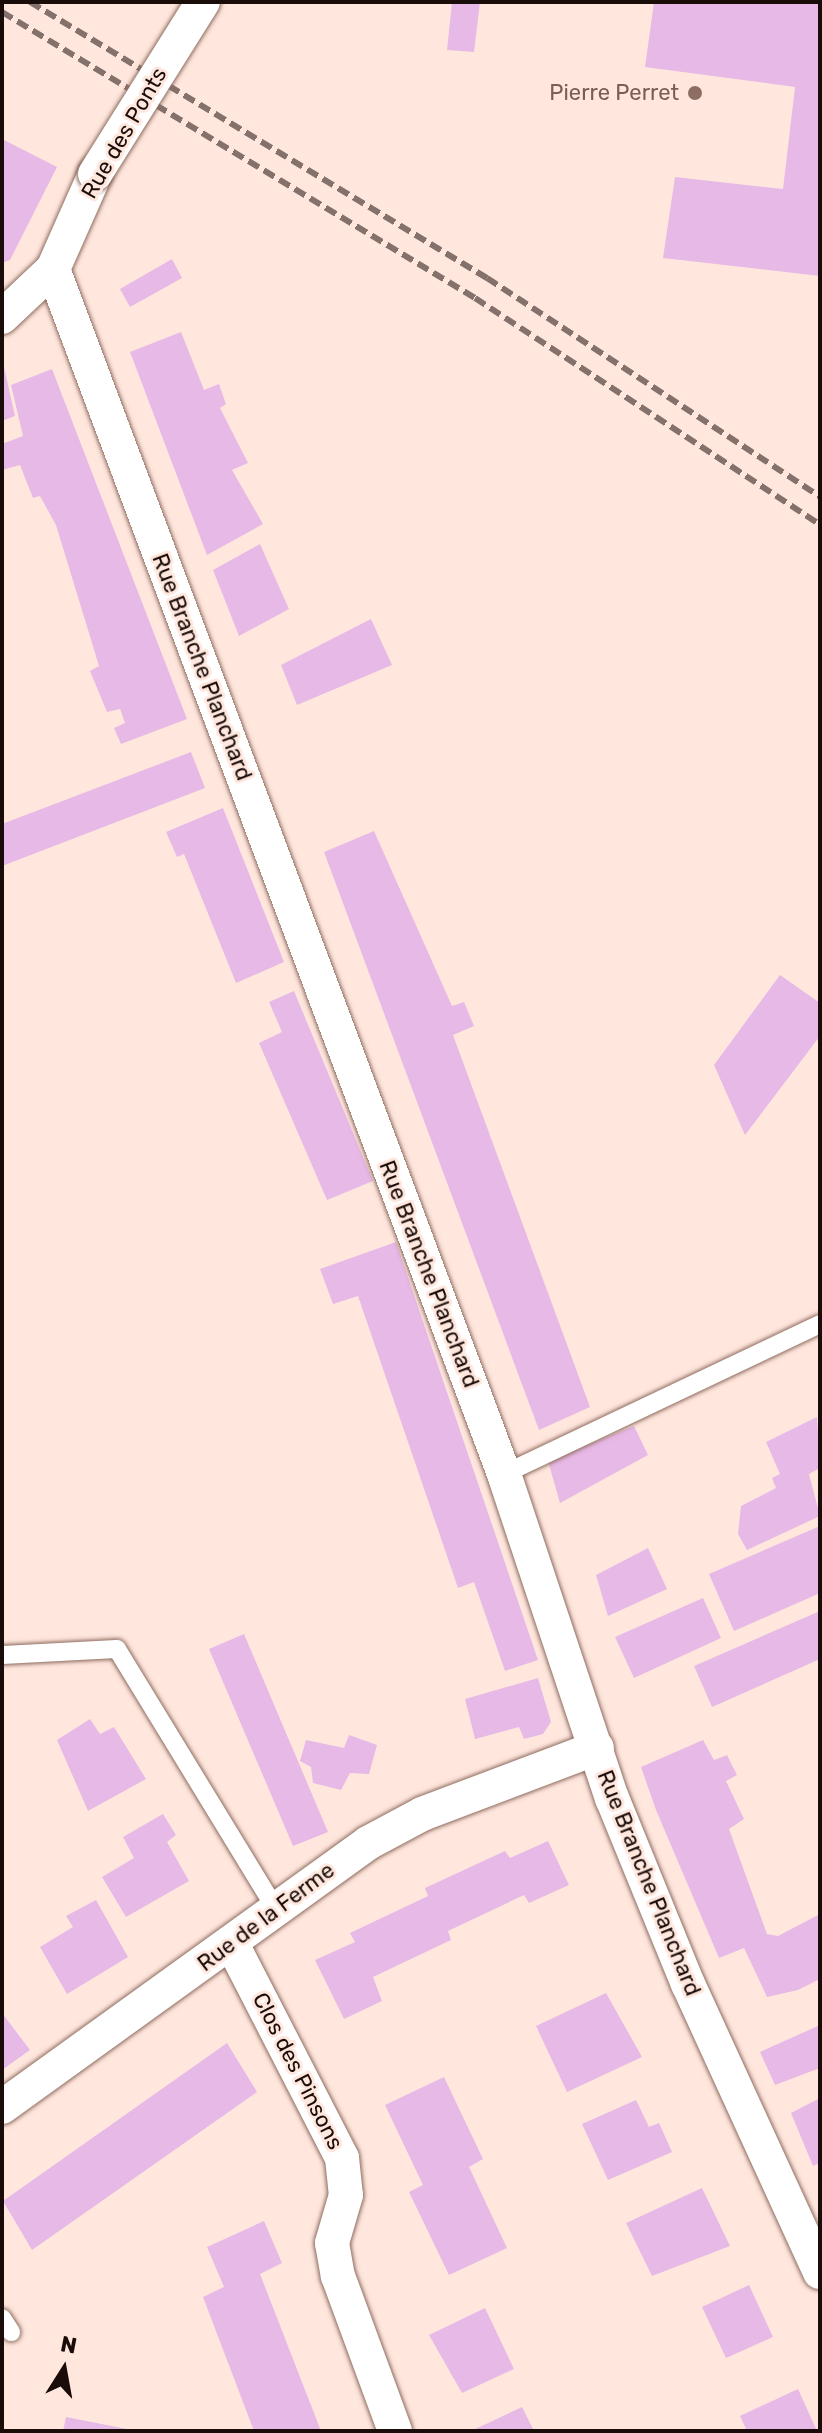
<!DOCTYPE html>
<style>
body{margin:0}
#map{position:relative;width:822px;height:2433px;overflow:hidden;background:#ffe7de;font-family:Rubik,sans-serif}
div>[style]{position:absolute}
.building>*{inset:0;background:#e7b9e6}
.roads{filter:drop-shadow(0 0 2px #8f6c5f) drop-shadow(0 0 2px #8f6c5f)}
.lane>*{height:18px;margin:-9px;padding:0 9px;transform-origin:9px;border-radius:9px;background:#fff}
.street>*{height:34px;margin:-17px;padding:0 17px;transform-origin:17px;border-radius:17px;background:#fff}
.rail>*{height:6px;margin-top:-3px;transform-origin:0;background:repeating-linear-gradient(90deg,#84716b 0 12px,transparent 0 18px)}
.bridges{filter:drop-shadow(0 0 2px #8f6c5f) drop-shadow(0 0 2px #8f6c5f)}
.street-bridge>*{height:34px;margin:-17px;padding:0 17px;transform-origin:17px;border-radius:17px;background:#fff}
.dots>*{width:22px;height:22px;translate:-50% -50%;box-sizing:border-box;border:4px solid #ffe7de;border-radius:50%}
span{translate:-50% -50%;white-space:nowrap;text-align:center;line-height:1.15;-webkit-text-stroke:6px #ffe7de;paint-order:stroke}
.education-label{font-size:22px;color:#785e54}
.right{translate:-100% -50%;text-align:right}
.street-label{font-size:22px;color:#1a0d09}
.frame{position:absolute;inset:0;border:4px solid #1a0d09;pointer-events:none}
.north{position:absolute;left:24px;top:2329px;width:80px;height:80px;-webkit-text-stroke:6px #ffe7de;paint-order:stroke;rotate:11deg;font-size:22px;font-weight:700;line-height:32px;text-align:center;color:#1a0d09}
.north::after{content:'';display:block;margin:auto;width:28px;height:36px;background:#1a0d09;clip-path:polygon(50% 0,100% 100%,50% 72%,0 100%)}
</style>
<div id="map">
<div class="building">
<div style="clip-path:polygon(452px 2px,480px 2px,474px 52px,447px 50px)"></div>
<div style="clip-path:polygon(654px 2px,820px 2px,820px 276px,663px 258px,675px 177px,783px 189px,795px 87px,645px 67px)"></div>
<div style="clip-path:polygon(2px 139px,57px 167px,10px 260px,2px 263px)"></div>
<div style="clip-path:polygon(172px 259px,182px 278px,130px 307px,120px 289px)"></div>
<div style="clip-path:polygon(181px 332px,204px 390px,219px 384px,226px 404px,220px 408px,248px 463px,232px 470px,263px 524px,207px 555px,130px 352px)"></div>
<div style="clip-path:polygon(2px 358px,15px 416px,2px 421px)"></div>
<div style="clip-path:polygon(52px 369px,187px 719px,121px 744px,114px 728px,125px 723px,120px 709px,107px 712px,90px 671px,99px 666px,56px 525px,40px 496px,33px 498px,20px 465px,2px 470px,2px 444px,23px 436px,11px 385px)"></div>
<div style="clip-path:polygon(260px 544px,289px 609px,239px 636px,213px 570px)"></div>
<div style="clip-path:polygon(371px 619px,392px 665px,297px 705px,281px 665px)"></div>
<div style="clip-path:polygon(191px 752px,205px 788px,2px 866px,2px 824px)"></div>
<div style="clip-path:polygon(223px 808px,284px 962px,236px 983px,184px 854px,177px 857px,166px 832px)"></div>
<div style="clip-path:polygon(374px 831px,452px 1006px,464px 1002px,474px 1026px,453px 1035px,590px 1407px,539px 1430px,324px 852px)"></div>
<div style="clip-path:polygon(780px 975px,820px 1003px,820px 1036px,745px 1135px,714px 1065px)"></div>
<div style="clip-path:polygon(294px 991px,373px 1181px,327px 1200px,259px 1043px,282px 1032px,269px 1002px)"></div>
<div style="clip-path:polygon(396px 1242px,538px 1660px,505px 1671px,474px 1582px,458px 1588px,358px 1296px,333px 1304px,320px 1269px)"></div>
<div style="clip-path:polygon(817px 1417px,820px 1468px,809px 1474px,820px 1516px,747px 1550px,738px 1534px,741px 1506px,776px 1488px,772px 1478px,780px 1474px,766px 1442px)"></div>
<div style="clip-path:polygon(634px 1426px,648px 1455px,560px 1503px,548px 1461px)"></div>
<div style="clip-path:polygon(820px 1526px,820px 1593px,734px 1631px,709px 1574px)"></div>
<div style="clip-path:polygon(648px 1548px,667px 1589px,608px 1616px,596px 1575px)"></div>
<div style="clip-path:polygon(703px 1598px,721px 1638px,634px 1678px,615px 1637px)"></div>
<div style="clip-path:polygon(820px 1611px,820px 1659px,712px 1707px,694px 1666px)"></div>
<div style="clip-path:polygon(244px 1634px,328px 1832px,293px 1846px,209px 1649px)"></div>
<div style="clip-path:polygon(538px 1678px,551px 1722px,543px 1734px,524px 1739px,519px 1727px,475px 1739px,465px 1699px)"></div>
<div style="clip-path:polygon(90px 1719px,100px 1734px,114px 1727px,146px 1779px,88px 1811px,57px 1740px)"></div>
<div style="clip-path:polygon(349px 1735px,377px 1745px,369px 1774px,350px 1773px,341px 1790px,313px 1783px,311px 1767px,300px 1761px,306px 1740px,344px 1748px)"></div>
<div style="clip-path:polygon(703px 1740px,714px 1760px,727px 1755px,737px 1775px,726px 1781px,744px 1819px,729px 1829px,767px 1934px,778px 1936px,820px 1914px,820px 1979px,798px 1990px,767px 1997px,744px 1948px,719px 1958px,656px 1810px,641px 1767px)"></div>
<div style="clip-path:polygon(163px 1814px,176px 1835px,167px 1842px,189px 1881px,126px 1917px,102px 1877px,134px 1858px,123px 1837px)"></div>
<div style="clip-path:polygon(548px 1841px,569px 1885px,529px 1903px,524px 1895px,448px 1931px,451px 1940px,373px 1977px,382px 2001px,344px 2019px,315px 1960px,355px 1942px,350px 1933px,428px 1896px,425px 1888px,505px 1851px,510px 1858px)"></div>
<div style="clip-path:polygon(96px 1900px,128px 1957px,67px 1994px,40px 1947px,73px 1927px,66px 1916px)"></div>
<div style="clip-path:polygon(606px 1993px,642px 2057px,567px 2092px,536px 2026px)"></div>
<div style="clip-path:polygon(2px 2013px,30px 2050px,2px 2070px)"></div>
<div style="clip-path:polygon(820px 2025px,820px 2068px,775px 2085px,760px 2052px)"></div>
<div style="clip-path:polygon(227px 2043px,257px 2092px,32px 2250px,3px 2201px)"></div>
<div style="clip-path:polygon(444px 2077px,483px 2159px,469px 2167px,507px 2248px,449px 2275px,409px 2192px,423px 2185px,385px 2105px)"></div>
<div style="clip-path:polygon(820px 2098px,820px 2163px,813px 2166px,791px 2113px)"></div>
<div style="clip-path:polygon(636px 2100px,649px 2127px,659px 2123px,672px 2152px,608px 2180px,582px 2124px)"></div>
<div style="clip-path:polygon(702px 2188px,730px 2246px,652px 2276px,626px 2223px)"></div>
<div style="clip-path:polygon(264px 2221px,282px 2263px,260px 2274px,321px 2431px,254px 2431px,203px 2297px,224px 2287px,207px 2247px)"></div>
<div style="clip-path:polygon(749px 2285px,773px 2337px,726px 2358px,702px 2307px)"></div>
<div style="clip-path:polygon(485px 2308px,514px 2369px,462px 2393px,429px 2335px)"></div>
<div style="clip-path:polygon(798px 2389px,817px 2431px,747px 2431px,740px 2416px)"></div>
<div style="clip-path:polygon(522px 2407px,534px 2431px,471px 2431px)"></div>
<div style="clip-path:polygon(66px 2417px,132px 2430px,132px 2431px,63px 2431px)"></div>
</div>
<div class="roads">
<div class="lane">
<div style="left:504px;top:1474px;width:350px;rotate:-25.4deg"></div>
<div style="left:2px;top:1655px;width:115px;rotate:-3deg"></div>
<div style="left:117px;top:1649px;width:301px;rotate:58.6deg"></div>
<div style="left:2px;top:2318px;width:17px;rotate:57deg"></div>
</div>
<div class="street">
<div style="left:53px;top:269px;width:1287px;rotate:69.48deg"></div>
<div style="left:504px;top:1474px;width:342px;rotate:71.6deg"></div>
<div style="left:612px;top:1798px;width:201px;rotate:67.8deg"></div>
<div style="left:688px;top:1984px;width:317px;rotate:65.4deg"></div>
<div style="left:2px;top:317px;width:70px;rotate:-43.3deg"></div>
<div style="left:53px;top:269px;width:104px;rotate:-66.1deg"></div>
<div style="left:232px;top:1944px;width:241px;rotate:62.8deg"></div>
<div style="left:342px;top:2158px;width:37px;rotate:84deg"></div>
<div style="left:346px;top:2195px;width:50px;rotate:106.3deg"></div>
<div style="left:332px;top:2243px;width:34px;rotate:80deg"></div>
<div style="left:338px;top:2276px;width:165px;rotate:69.8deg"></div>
<div style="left:2px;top:2107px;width:451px;rotate:-35.8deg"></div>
<div style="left:368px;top:1843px;width:61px;rotate:-28.2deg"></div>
<div style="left:422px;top:1814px;width:187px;rotate:-20.7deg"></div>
</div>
</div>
<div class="rail">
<div style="left:30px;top:2px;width:534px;rotate:31.13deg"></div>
<div style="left:487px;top:278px;width:399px;rotate:33.3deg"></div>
<div style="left:2px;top:12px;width:553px;rotate:31.16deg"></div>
<div style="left:475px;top:298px;width:413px;rotate:33.3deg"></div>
</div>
<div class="bridges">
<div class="street-bridge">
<div style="left:95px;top:174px;width:203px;rotate:-57.9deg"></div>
</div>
</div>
<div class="dots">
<div style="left:695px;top:93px;background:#8d6e63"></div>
</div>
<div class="education-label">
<span class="right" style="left:679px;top:93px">Pierre Perret</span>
</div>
<div class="street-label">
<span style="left:124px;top:133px;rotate:-60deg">Rue des Ponts</span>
<span style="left:202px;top:667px;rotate:69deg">Rue Branche Planchard</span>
<span style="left:429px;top:1274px;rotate:69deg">Rue Branche Planchard</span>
<span style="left:649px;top:1883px;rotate:68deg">Rue Branche Planchard</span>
<span style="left:266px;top:1917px;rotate:-37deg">Rue de la Ferme</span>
<span style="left:298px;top:2071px;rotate:63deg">Clos des Pinsons</span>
</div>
<div class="frame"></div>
<div class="north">N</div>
</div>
